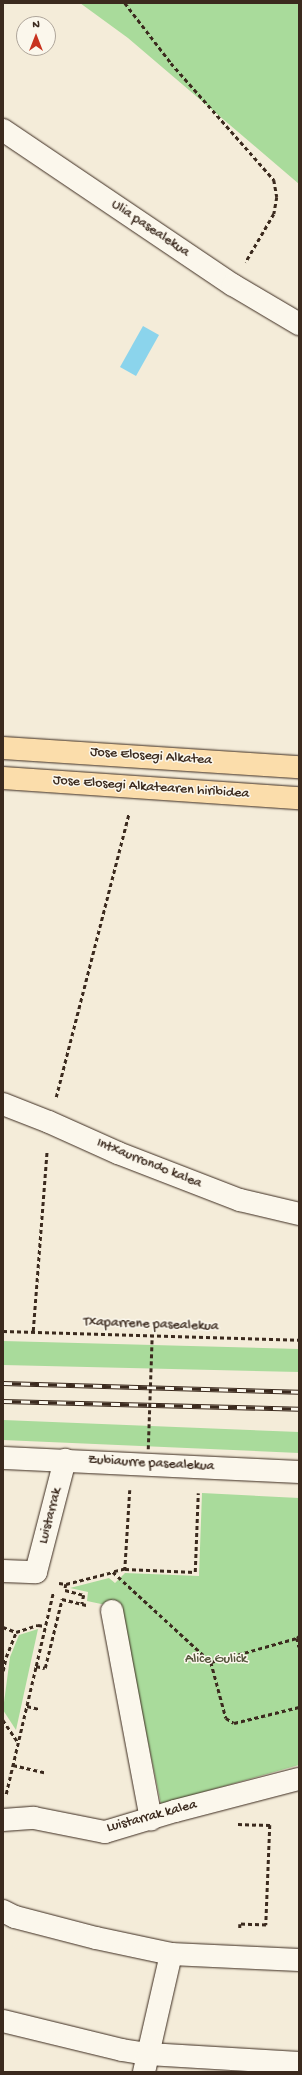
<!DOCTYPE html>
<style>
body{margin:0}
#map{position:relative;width:302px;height:2075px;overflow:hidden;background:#f4ecd9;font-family:"Gochi Hand",sans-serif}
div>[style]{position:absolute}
.green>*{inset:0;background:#a9db9b}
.water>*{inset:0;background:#8bd4ec}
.path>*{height:2.5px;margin-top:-1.25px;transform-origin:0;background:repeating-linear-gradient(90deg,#3b2a1e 0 4px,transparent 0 7px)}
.roads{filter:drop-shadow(0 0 1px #3b2a1e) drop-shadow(0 0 1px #3b2a1e)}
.minor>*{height:22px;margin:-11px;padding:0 11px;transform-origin:11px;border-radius:11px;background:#fbf7ec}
.major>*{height:22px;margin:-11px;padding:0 11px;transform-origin:11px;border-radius:11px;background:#fbddab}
.rail>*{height:4.5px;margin-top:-2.25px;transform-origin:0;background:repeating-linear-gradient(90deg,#fbf7ec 0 9px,#3b2a1e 0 18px);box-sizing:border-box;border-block:1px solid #3b2a1e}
.path-bridge>*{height:2.5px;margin-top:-1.25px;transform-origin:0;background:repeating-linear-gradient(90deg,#3b2a1e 0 4px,transparent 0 7px)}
span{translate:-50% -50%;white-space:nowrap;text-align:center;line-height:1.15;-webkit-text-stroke:3px #fbf7ec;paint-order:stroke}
.street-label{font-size:14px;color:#3b2a1e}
.park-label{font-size:14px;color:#56563d}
.frame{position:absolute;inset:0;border:4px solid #3b2a1e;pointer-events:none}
.north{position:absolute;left:16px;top:16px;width:40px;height:40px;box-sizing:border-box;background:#fbf7ec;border:1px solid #aea59a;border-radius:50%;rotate:0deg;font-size:11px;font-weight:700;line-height:16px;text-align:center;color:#3b2a1e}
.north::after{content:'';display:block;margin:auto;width:14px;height:18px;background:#c8321e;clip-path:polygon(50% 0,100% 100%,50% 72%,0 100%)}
</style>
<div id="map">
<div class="green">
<div style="clip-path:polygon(80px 3px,299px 3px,299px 184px,128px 38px)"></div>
<div style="clip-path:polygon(3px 1341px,299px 1349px,299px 1372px,3px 1365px)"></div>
<div style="clip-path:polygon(3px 1420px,299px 1432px,299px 1453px,3px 1440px)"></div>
<div style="clip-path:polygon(202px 1493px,299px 1498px,299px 1765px,161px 1804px,120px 1608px,87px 1601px,88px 1592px,70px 1588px,109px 1578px,115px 1583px,125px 1573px,199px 1576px)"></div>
<div style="clip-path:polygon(38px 1629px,16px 1730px,3px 1710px,10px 1657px,19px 1635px)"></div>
</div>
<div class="water">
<div style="clip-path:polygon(143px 326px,159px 335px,136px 376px,120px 367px)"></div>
</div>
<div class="path">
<div style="left:125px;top:3px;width:76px;rotate:52.5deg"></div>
<div style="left:171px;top:63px;width:156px;rotate:48.6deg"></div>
<div style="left:274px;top:180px;width:17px;rotate:80deg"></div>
<div style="left:277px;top:197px;width:17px;rotate:100deg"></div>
<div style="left:274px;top:214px;width:56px;rotate:120.3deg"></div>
<div style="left:56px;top:1097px;width:293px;rotate:-75.6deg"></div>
<div style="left:3px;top:1331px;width:296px;rotate:1.7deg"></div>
<div style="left:33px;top:1331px;width:181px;rotate:-85.6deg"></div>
<div style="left:130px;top:1490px;width:79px;rotate:93.6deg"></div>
<div style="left:125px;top:1569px;width:70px;rotate:2.5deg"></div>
<div style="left:195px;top:1572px;width:79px;rotate:-87.8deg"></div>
<div style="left:125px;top:1569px;width:12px;rotate:166deg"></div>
<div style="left:113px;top:1572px;width:133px;rotate:42.6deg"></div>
<div style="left:211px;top:1662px;width:89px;rotate:-15.6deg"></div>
<div style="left:297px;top:1638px;width:3px;rotate:-45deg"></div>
<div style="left:59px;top:1583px;width:7px;rotate:8deg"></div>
<div style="left:66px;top:1584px;width:49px;rotate:-14.3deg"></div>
<div style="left:66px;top:1584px;width:6px;rotate:99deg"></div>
<div style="left:65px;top:1590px;width:20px;rotate:15deg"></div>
<div style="left:84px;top:1595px;width:9px;rotate:103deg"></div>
<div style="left:3px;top:1627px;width:14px;rotate:21deg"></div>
<div style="left:297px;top:1638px;width:9px;rotate:77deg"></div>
<div style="left:211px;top:1662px;width:58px;rotate:75deg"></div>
<div style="left:226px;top:1718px;width:9px;rotate:32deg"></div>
<div style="left:234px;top:1723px;width:67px;rotate:-13.8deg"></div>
<div style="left:36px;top:1666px;width:75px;rotate:-76.9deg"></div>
<div style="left:3px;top:1671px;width:14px;rotate:-78deg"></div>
<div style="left:6px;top:1657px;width:27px;rotate:-68deg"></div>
<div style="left:16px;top:1632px;width:23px;rotate:-18deg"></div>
<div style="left:38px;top:1625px;width:7px;rotate:8deg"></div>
<div style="left:27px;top:1706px;width:12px;rotate:14deg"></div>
<div style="left:3px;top:1720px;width:27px;rotate:56deg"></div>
<div style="left:13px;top:1765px;width:32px;rotate:13deg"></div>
<div style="left:6px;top:1794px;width:131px;rotate:-76.8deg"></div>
<div style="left:36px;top:1666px;width:9px;rotate:13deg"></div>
<div style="left:45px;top:1668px;width:71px;rotate:-76.2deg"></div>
<div style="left:62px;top:1599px;width:25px;rotate:14deg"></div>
<div style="left:238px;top:1824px;width:32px;rotate:2deg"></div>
<div style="left:270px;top:1825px;width:100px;rotate:92.3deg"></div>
<div style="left:266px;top:1925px;width:26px;rotate:-178deg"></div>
<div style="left:240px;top:1924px;width:6px;rotate:90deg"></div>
</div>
<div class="roads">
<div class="minor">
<div style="left:3px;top:130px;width:277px;rotate:34deg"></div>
<div style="left:233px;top:285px;width:77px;rotate:30.6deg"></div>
<div style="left:3px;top:1104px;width:49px;rotate:21.4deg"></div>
<div style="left:49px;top:1122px;width:76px;rotate:24.2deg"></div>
<div style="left:118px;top:1153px;width:131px;rotate:21.1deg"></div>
<div style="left:240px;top:1200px;width:61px;rotate:13.3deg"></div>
<div style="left:3px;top:1458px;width:296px;rotate:2.7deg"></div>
<div style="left:3px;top:1571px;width:33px;rotate:2deg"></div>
<div style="left:36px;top:1572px;width:116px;rotate:-75.5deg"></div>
<div style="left:112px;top:1611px;width:212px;rotate:79.4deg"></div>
<div style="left:3px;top:1820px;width:31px;rotate:-4deg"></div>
<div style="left:34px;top:1818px;width:72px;rotate:11.2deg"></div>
<div style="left:105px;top:1832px;width:73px;rotate:-16.7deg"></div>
<div style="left:175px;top:1811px;width:128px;rotate:-14.5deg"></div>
<div style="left:3px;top:1911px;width:13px;rotate:27deg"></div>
<div style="left:15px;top:1917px;width:84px;rotate:14.5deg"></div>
<div style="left:96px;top:1938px;width:77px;rotate:12deg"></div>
<div style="left:171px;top:1954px;width:128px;rotate:2.7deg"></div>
<div style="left:3px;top:2021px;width:122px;rotate:13.7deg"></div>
<div style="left:122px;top:2050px;width:26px;rotate:9deg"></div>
<div style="left:148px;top:2054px;width:151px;rotate:3.4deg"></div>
<div style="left:144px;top:2072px;width:121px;rotate:-77.1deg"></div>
</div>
<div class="major">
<div style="left:3px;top:748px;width:297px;rotate:3.7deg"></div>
<div style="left:3px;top:778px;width:297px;rotate:3.9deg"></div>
</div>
</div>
<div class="rail">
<div style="left:3px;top:1383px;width:296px;rotate:1.7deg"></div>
<div style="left:3px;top:1401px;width:296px;rotate:1.5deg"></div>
</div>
<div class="path-bridge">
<div style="left:148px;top:1449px;width:114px;rotate:-88deg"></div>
</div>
<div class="street-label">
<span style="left:150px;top:229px;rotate:34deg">Ulia pasealekua</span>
<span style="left:151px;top:757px;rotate:4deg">Jose Elosegi Alkatea</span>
<span style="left:151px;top:788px;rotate:4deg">Jose Elosegi Alkatearen hiribidea</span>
<span style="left:149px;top:1164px;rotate:22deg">Intxaurrondo kalea</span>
<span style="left:151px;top:1325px;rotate:2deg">Txaparrene pasealekua</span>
<span style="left:151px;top:1464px;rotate:3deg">Zubiaurre pasealekua</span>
<span style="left:51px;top:1516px;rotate:-75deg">Luistarrak</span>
<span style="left:152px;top:1817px;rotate:-15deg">Luistarrak kalea</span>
</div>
<div class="park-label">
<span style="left:216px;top:1660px">Alice Gulick</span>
</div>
<div class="frame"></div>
<div class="north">N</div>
</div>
